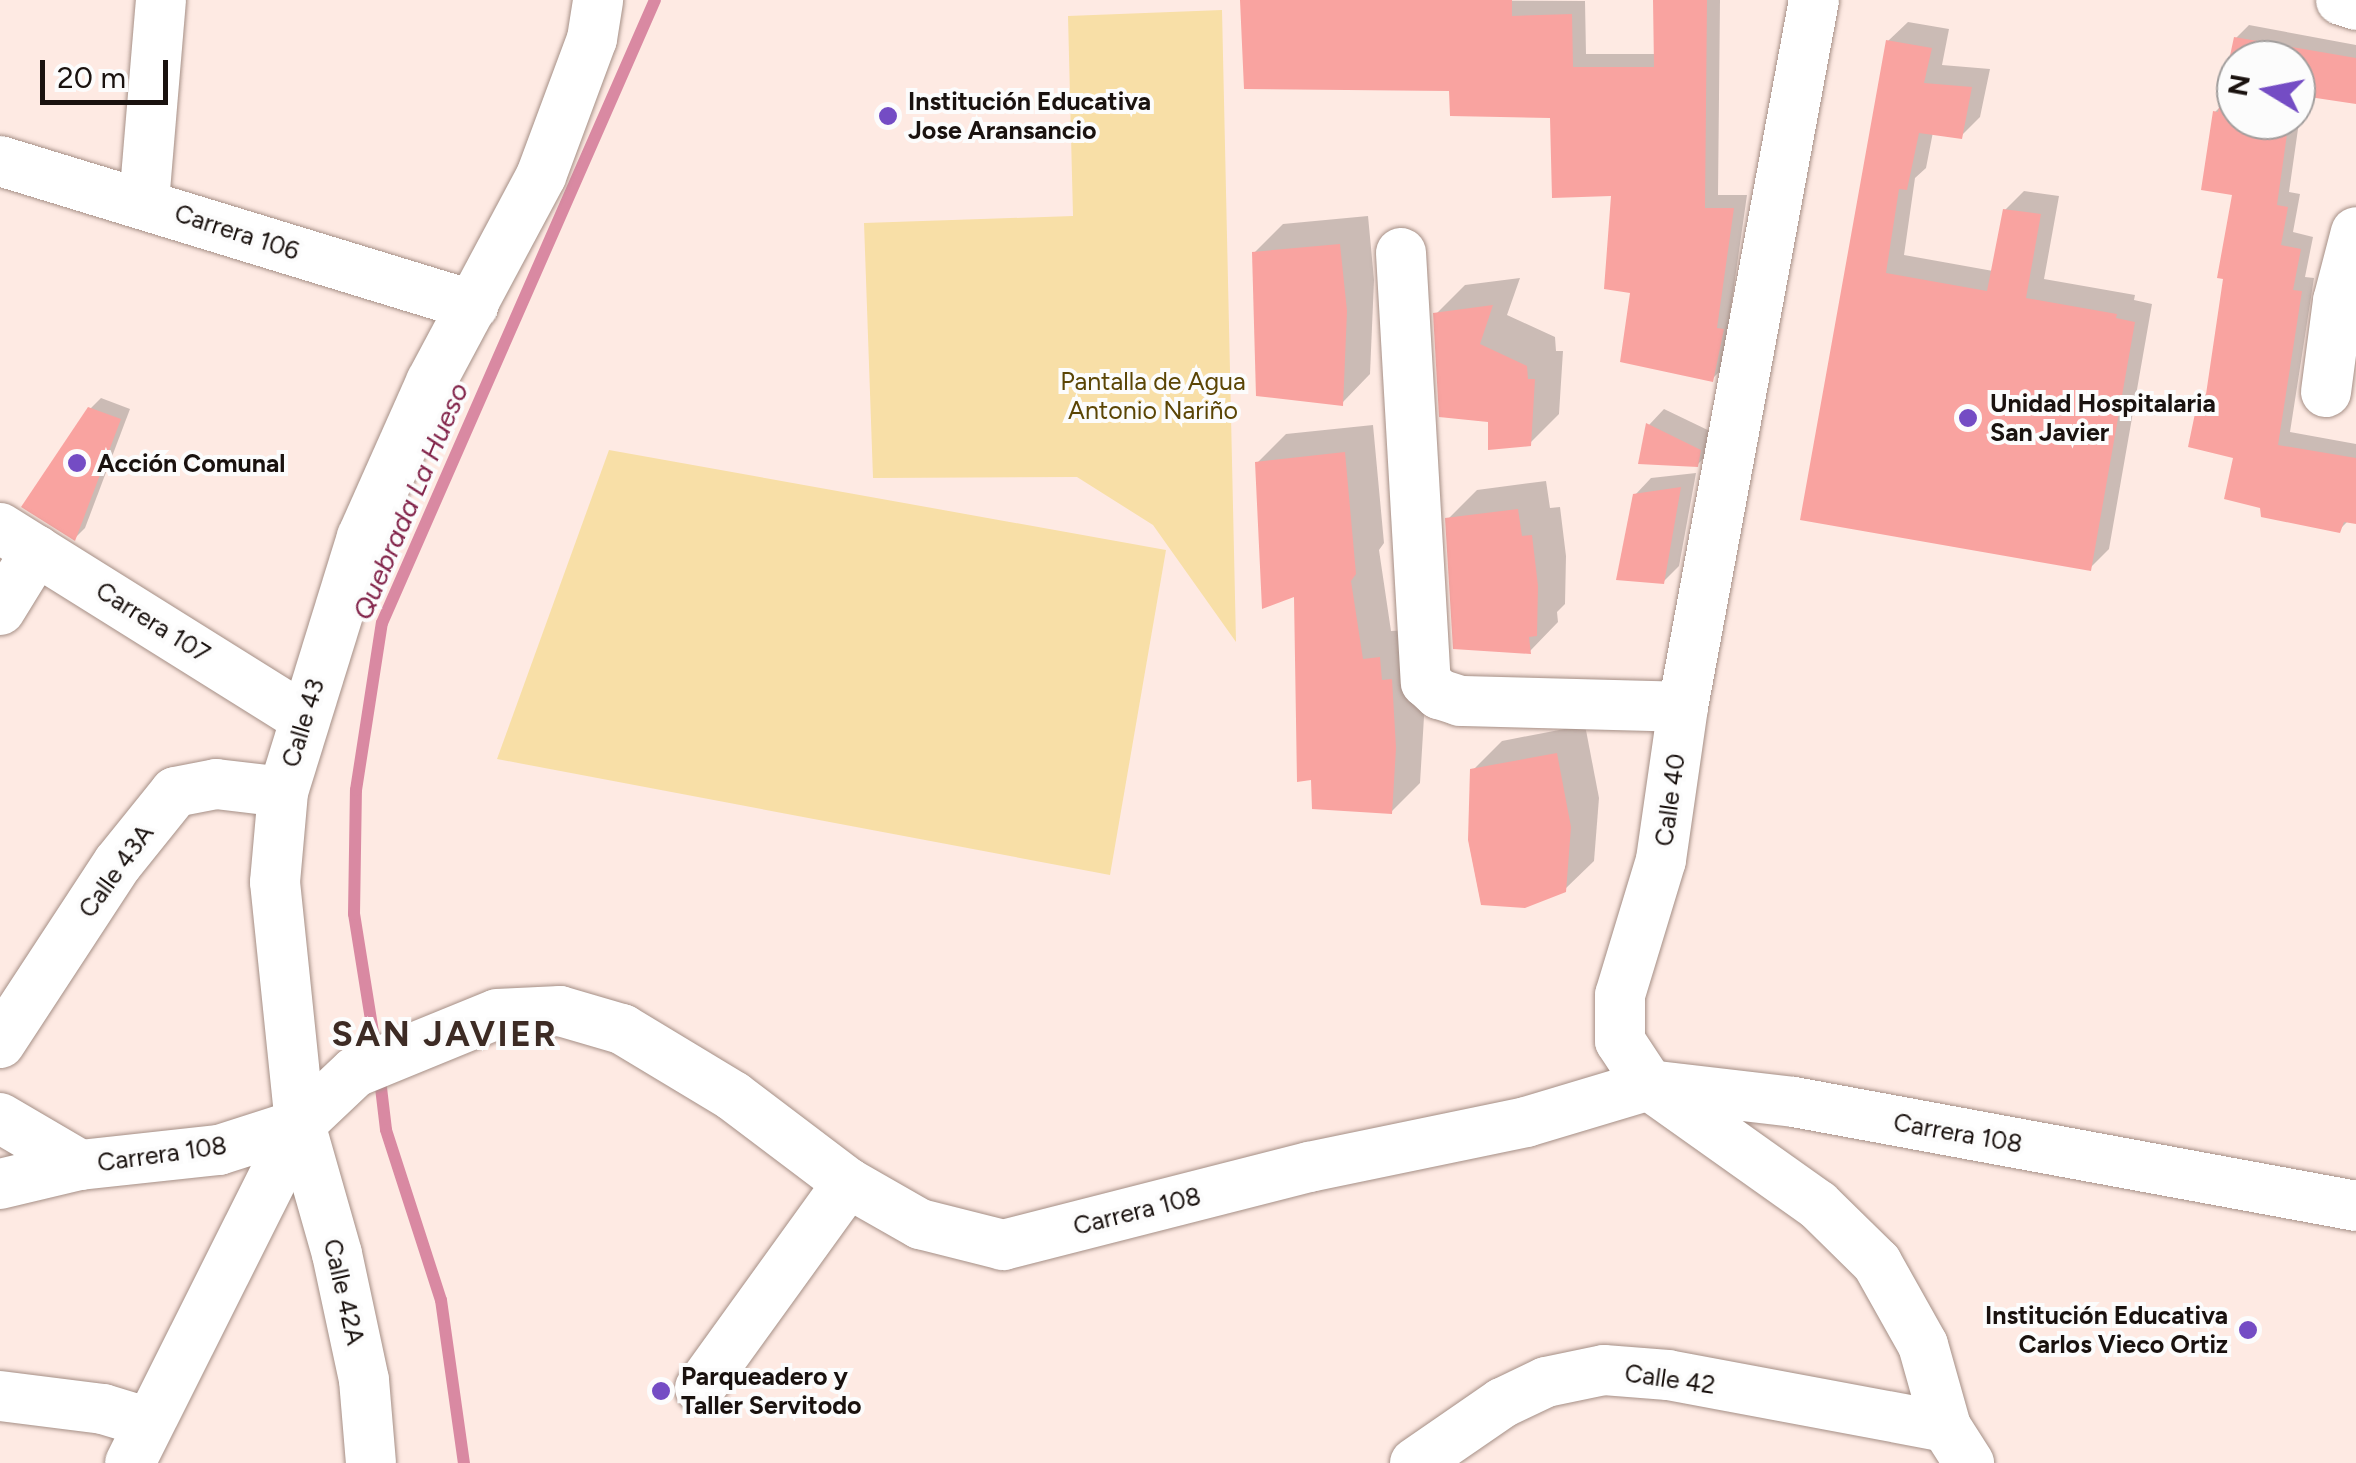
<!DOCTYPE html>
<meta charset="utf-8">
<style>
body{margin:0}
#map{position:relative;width:2356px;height:1463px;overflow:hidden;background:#feeae3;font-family:Figtree,sans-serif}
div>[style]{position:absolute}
.green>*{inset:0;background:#f8dfa7}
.shadow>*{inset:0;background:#0003}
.stream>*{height:12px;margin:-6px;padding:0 6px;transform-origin:6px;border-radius:6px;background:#d989a2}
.building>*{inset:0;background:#f9a3a0}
.roads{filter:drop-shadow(0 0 2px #a58f86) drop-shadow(0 0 2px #a58f86)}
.minor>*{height:50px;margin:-25px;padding:0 25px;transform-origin:25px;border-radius:25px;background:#fff}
.dots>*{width:28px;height:28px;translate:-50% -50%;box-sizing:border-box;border:5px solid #fcfcfc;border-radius:50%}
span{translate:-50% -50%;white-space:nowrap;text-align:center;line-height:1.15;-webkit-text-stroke:8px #fcfcfc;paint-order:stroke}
.poi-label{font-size:25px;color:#1a120f;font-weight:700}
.left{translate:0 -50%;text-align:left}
.right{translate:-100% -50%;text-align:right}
.street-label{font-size:25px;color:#1a120f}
.park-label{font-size:25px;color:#5b4505}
.water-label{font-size:28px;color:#83254b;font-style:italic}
.district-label{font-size:35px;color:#3d2b24;font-weight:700;letter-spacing:2.5px}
.north{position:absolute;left:2216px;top:40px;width:100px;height:100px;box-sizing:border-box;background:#fcfcfc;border:2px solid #a29e9d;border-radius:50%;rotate:280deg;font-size:28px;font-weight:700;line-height:40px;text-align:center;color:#1a120f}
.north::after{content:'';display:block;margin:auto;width:35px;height:45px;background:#744cc4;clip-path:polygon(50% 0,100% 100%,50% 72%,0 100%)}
.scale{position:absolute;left:40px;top:60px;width:128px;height:45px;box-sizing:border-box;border:5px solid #1a120f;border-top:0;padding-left:12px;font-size:30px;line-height:35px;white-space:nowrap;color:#1a120f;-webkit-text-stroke:8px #fcfcfc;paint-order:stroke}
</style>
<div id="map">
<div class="green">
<div style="clip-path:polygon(1222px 10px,1236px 642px,1153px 525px,1077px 477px,873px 478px,864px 223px,1073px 216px,1068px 16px)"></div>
<div style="clip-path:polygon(609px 450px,1166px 550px,1110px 875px,497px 759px)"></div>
</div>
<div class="shadow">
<div style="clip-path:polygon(1242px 0,1585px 1px,1586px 54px,1656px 54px,1655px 0,1720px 0,1718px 195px,1747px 195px,1730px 314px,1737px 315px,1726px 365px,1712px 379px,1633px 291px,1614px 193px,1553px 115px,1452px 89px)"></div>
<div style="clip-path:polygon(1908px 22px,1949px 29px,1942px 65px,1990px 69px,1980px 117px,1961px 136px,1933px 132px,1926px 168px,1915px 178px,1904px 255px,1993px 271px,2005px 210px,2024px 191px,2059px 196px,2044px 279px,2135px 295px,2134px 300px,2152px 304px,2109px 549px,2090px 568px,1803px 518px,1888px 41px)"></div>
<div style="clip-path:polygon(evenodd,2249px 25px,2356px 45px,2356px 102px,2303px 94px,2289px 192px,2300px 194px,2293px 232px,2313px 237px,2305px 277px,2314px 278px,2290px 432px,2356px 444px,2356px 521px,2349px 520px,2339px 530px,2236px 456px,2200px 400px,2209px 391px,2235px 193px,2215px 112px,2221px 106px,2236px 38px,2249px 25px,2236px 60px,2296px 60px,2296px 120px,2236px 120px,2236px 60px)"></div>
<div style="clip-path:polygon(1368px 216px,1374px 280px,1370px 374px,1342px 403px,1254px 253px,1283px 224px)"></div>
<div style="clip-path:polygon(1520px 278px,1507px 315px,1555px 337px,1556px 351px,1563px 351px,1559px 414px,1530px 443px,1490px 420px,1436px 314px,1465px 285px)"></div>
<div style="clip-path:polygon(101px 398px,130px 409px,85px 528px,75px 538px,90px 409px)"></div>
<div style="clip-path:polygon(1664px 409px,1716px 434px,1713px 449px,1697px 465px,1649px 425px)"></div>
<div style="clip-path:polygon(1373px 425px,1384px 543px,1379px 550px,1391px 631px,1408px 630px,1420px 651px,1424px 717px,1420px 783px,1391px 812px,1296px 594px,1257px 463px,1286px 434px)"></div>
<div style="clip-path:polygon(1696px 473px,1679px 566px,1663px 582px,1635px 495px,1651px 478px)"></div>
<div style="clip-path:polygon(1546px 481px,1550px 508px,1560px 507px,1566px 556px,1565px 604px,1557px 612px,1558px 622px,1530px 651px,1448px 519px,1477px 490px)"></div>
<div style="clip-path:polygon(1585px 725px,1599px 798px,1594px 861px,1564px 890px,1473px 770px,1502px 741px)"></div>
</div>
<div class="stream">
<div style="left:376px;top:1051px;width:139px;rotate:-99.1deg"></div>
<div style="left:354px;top:914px;width:124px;rotate:-89.1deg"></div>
<div style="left:356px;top:790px;width:169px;rotate:-81.2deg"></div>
<div style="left:382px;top:623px;width:680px;rotate:-66.34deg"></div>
<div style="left:379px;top:1071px;width:59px;rotate:83.2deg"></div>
<div style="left:386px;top:1130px;width:179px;rotate:72.1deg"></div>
<div style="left:441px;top:1300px;width:165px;rotate:82deg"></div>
</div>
<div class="building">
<div style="clip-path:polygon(1240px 0,1512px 0,1512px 16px,1572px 14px,1573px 67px,1654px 67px,1653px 0,1707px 0,1705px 208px,1734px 208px,1717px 328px,1724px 329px,1713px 382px,1620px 362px,1630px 293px,1604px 289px,1611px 196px,1552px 198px,1550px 118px,1450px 116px,1449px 91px,1244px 89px)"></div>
<div style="clip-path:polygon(2234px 37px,2356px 58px,2356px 104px,2296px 95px,2296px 60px,2236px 60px,2236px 120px,2289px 120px,2277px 205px,2288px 207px,2281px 245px,2301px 249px,2293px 290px,2302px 291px,2278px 445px,2356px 458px,2356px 524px,2344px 522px,2340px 533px,2261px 517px,2260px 508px,2224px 499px,2233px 458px,2188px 447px,2198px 399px,2205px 401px,2223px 279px,2217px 278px,2232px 195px,2201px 190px,2213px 111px,2218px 112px)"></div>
<div style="clip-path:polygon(1886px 40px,1932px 48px,1924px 83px,1972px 87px,1962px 139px,1919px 133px,1907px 190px,1899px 189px,1886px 273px,1987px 291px,2003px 209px,2041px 214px,2026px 298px,2117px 314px,2116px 318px,2135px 322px,2091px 571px,1800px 520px)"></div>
<div style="clip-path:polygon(1340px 244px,1347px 311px,1343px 406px,1256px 396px,1252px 252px)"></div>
<div style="clip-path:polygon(1493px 305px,1480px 344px,1527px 366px,1528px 379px,1535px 379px,1531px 446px,1488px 450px,1488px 422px,1439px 417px,1433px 313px)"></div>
<div style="clip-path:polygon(88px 407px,121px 419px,75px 541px,21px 507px)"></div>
<div style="clip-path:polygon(1646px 423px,1701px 450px,1698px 467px,1638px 464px)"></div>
<div style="clip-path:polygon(1345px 452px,1356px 574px,1351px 581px,1363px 659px,1380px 657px,1382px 680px,1392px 679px,1396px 748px,1392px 814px,1312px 809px,1311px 780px,1297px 782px,1294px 597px,1262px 609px,1255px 462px)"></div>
<div style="clip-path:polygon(1681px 487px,1664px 584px,1616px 580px,1633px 494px)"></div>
<div style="clip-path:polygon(1518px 509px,1522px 536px,1532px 535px,1538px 586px,1537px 636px,1529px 637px,1531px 654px,1453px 649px,1445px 518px)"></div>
<div style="clip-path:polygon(1557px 753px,1571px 827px,1566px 892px,1525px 908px,1481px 905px,1468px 840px,1470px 769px)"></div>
</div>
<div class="roads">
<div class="minor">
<div style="left:1814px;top:0;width:719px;rotate:100.5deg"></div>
<div style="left:1683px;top:707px;width:155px;rotate:98.2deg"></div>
<div style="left:1661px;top:860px;width:141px;rotate:106.9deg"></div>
<div style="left:1620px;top:995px;width:46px;rotate:90deg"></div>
<div style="left:1620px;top:1041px;width:53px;rotate:56.6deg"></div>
<div style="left:1649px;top:1085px;width:207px;rotate:35.4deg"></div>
<div style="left:1818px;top:1205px;width:83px;rotate:44.5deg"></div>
<div style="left:1877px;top:1263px;width:94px;rotate:60.7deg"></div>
<div style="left:1923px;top:1345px;width:85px;rotate:74.3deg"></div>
<div style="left:1946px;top:1427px;width:43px;rotate:57.4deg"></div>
<div style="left:2341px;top:0;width:16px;rotate:18deg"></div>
<div style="left:0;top:161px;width:495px;rotate:17deg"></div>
<div style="left:144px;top:202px;width:203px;rotate:-85.2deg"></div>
<div style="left:1401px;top:253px;width:430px;rotate:86.7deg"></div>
<div style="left:1426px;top:682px;width:18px;rotate:43deg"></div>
<div style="left:1439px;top:694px;width:22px;rotate:18deg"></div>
<div style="left:1460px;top:701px;width:223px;rotate:1.5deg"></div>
<div style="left:2326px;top:392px;width:92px;rotate:-82.5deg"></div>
<div style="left:2338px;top:301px;width:71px;rotate:-75.4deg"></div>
<div style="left:0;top:528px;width:358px;rotate:32deg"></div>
<div style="left:0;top:610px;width:70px;rotate:-58.3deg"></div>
<div style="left:0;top:1043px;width:215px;rotate:-56.8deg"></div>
<div style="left:118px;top:863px;width:91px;rotate:-51.2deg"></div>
<div style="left:175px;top:792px;width:42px;rotate:-11deg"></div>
<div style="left:216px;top:784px;width:67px;rotate:6.8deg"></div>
<div style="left:0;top:1118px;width:93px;rotate:30.4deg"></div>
<div style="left:300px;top:1124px;width:135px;rotate:74.1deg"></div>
<div style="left:337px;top:1254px;width:129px;rotate:77.9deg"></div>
<div style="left:364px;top:1380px;width:83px;rotate:85.2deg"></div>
<div style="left:0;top:1184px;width:82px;rotate:-13.4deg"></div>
<div style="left:80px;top:1165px;width:140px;rotate:-6.2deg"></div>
<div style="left:219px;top:1150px;width:85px;rotate:-17.8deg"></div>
<div style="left:300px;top:1124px;width:76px;rotate:-43.4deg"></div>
<div style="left:355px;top:1072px;width:153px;rotate:-22.2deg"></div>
<div style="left:497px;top:1014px;width:63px;rotate:-2.7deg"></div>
<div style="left:560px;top:1011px;width:65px;rotate:16.2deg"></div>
<div style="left:622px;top:1029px;width:130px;rotate:31.1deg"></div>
<div style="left:733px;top:1096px;width:144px;rotate:37.1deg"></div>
<div style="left:848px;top:1183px;width:83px;rotate:29.7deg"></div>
<div style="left:920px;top:1224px;width:86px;rotate:14.2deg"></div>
<div style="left:1003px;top:1245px;width:316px;rotate:-14.3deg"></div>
<div style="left:1309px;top:1167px;width:222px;rotate:-11.7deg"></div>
<div style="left:1526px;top:1122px;width:128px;rotate:-16.7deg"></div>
<div style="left:1649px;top:1085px;width:146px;rotate:6.7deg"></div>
<div style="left:1794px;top:1102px;width:572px;rotate:10.48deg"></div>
<div style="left:700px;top:1388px;width:253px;rotate:-54.2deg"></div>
<div style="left:0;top:1396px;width:104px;rotate:7.2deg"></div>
<div style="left:103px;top:1409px;width:48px;rotate:16.9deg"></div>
<div style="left:130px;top:1463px;width:379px;rotate:-63.4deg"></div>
<div style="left:300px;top:1124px;width:243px;rotate:-95.9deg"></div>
<div style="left:275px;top:882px;width:90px;rotate:-84.9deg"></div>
<div style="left:283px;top:792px;width:267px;rotate:-72.8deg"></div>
<div style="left:362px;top:537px;width:170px;rotate:-66deg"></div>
<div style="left:431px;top:382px;width:234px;rotate:-61.9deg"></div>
<div style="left:541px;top:176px;width:146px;rotate:-69.6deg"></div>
<div style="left:592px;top:39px;width:39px;rotate:-81deg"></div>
<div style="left:1415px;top:1463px;width:106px;rotate:-34.6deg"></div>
<div style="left:1502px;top:1403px;width:49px;rotate:-25.5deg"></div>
<div style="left:1546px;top:1382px;width:59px;rotate:-11.7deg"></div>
<div style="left:1604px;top:1370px;width:64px;rotate:4.5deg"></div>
<div style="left:1668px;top:1375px;width:283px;rotate:10.6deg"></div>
</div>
</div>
<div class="dots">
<div style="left:888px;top:116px;background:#744cc4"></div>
<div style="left:1968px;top:418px;background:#744cc4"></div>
<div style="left:77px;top:463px;background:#744cc4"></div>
<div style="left:2248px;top:1330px;background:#744cc4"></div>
<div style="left:661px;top:1391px;background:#744cc4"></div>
</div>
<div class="poi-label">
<span class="left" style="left:908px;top:116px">Institución Educativa<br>Jose Aransancio</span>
<span class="left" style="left:1990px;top:418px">Unidad Hospitalaria<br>San Javier</span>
<span class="left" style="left:97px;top:463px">Acción Comunal</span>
<span class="right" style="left:2228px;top:1330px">Institución Educativa<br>Carlos Vieco Ortiz</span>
<span class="left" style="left:681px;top:1391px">Parqueadero y<br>Taller Servitodo</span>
</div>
<div class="street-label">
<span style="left:237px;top:232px;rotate:18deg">Carrera 106</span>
<span style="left:153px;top:622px;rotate:32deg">Carrera 107</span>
<span style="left:303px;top:723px;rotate:-73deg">Calle 43</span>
<span style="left:1670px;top:800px;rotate:-82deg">Calle 40</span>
<span style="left:116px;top:871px;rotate:-54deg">Calle 43A</span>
<span style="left:1958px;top:1133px;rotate:10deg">Carrera 108</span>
<span style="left:162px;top:1154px;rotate:-8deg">Carrera 108</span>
<span style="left:1137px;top:1211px;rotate:-14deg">Carrera 108</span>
<span style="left:344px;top:1292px;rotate:77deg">Calle 42A</span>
<span style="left:1670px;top:1379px;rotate:8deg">Calle 42</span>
</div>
<div class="park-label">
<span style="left:1153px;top:396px">Pantalla de Agua<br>Antonio Nariño</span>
</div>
<div class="water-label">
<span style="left:410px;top:501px;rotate:-67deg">Quebrada La Hueso</span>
</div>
<div class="district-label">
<span style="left:445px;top:1034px">SAN JAVIER</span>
</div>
<div class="north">N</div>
<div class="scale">20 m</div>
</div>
